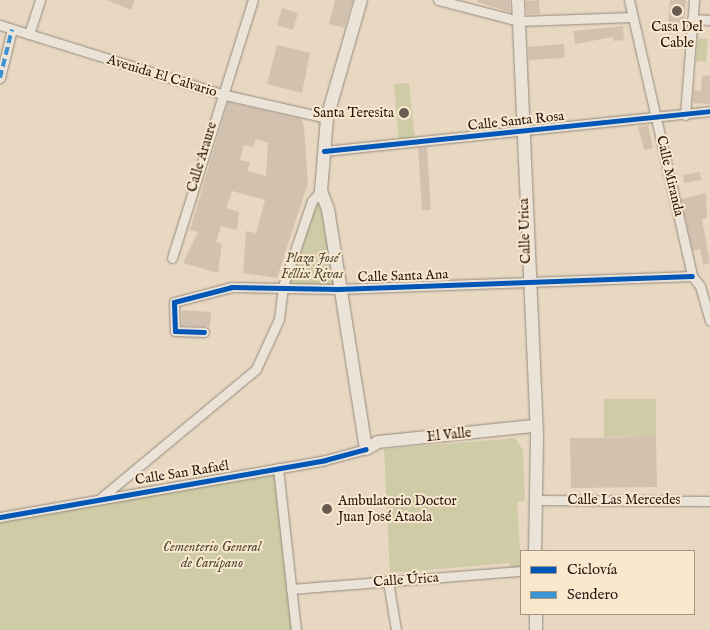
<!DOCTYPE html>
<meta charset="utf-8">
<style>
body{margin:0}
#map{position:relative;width:710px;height:630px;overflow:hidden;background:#e8d8c2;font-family:"IM FELL English",serif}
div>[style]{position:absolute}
.green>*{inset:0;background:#cecba6}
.building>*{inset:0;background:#d3c1b0}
.roads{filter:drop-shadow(0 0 1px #948a7d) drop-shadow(0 0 1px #948a7d)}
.minor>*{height:9px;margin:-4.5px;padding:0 4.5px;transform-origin:4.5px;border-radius:4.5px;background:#ebe3d8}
.secondary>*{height:12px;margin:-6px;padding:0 6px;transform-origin:6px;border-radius:6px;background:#ebe3d8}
.quiet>*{height:4px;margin-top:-2px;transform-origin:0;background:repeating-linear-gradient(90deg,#3b93d3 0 8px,transparent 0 12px)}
.cycleway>*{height:5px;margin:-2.5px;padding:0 2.5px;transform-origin:2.5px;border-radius:2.5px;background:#0057b8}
.dots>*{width:14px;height:14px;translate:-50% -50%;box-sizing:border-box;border:2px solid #fae8ce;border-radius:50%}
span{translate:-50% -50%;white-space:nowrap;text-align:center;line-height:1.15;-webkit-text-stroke:4px #fae8ce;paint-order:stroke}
.poi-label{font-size:14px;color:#251813}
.right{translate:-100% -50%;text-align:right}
.left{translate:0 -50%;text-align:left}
.street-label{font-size:14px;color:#251813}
.park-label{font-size:14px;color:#514b38;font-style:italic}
.legend{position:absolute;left:520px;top:550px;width:175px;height:65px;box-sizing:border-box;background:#fae8ce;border:1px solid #a59583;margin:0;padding:6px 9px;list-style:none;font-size:15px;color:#251813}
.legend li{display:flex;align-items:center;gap:10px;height:25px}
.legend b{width:25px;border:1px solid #a59583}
</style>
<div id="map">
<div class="green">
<div style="clip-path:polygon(698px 38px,708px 39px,706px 62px,696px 61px)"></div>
<div style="clip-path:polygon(409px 83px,415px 142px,399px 144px,394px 84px)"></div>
<div style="clip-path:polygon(320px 197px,334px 287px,287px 283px)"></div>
<div style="clip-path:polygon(604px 399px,656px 399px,656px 437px,604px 437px)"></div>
<div style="clip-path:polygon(515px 438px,523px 450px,525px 500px,517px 502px,521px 569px,511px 570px,510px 563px,390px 573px,384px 449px)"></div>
<div style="clip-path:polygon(278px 468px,297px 630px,0 630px,0 517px)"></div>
</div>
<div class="building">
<div style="clip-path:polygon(107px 0,135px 0,131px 10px)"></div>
<div style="clip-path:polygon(335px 0,353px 0,344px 28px,329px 24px)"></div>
<div style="clip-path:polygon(477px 0,510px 0,510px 12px,477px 2px)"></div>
<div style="clip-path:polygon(539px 0,540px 14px,527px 14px,526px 1px)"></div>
<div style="clip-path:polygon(670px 0,686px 0,684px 23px,668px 22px)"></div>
<div style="clip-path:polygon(282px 8px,298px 13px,293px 30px,277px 25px)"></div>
<div style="clip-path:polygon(623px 26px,624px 40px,614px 41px,613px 37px,575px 44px,573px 31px)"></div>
<div style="clip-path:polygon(564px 44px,565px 58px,529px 60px,528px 47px)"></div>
<div style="clip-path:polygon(277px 45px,310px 53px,302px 93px,267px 84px)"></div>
<div style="clip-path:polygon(710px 75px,710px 104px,693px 103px,694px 90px,701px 91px,702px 76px)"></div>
<div style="clip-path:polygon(evenodd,228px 102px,301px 119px,304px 127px,308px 183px,277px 278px,243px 273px,246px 231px,256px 233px,265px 200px,232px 191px,226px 208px,239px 212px,238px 223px,236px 230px,221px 226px,216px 242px,222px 244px,218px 273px,183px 263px,198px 232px,190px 230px,228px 102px,256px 139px,268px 143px,266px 176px,248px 171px,250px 162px,240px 160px,244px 145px,253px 147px,256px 139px)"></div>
<div style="clip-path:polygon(648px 125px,653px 148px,644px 150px,638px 127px)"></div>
<div style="clip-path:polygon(427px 147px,431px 210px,422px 210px,418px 148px)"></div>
<div style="clip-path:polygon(700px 172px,701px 180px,684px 183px,683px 175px)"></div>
<div style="clip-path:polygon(706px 193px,707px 218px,702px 219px,710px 263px,703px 265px,700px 249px,693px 251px,681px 199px)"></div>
<div style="clip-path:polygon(182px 310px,211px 312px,210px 327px,182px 325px)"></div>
<div style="clip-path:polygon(656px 437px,657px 487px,571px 488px,570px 438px)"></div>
</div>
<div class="roads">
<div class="minor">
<div style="left:438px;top:0;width:84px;rotate:14.5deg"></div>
<div style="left:519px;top:21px;width:114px;rotate:-2deg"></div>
<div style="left:629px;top:0;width:283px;rotate:77.1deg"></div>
<div style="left:692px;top:276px;width:13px;rotate:51deg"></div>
<div style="left:700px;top:286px;width:36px;rotate:74deg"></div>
<div style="left:692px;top:19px;width:18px;rotate:3deg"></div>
<div style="left:0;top:25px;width:232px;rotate:17.3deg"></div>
<div style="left:221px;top:94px;width:109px;rotate:12.8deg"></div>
<div style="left:29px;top:34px;width:36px;rotate:-72deg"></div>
<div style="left:0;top:78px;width:50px;rotate:-76.2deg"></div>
<div style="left:685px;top:115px;width:115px;rotate:-85.5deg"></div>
<div style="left:324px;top:151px;width:388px;rotate:-5.9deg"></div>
<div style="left:172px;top:258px;width:270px;rotate:-72.6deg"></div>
<div style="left:204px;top:332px;width:29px;rotate:-178deg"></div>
<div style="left:175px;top:331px;width:29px;rotate:-92deg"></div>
<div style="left:174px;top:302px;width:60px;rotate:-14.5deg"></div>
<div style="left:232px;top:287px;width:106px;rotate:1.1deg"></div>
<div style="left:338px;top:289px;width:354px;rotate:-2.1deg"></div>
<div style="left:278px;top:468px;width:163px;rotate:83.7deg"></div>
<div style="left:102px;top:497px;width:200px;rotate:-39.7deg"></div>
<div style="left:256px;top:369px;width:55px;rotate:-65.3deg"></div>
<div style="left:279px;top:319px;width:33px;rotate:-83deg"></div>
<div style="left:283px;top:286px;width:90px;rotate:-71.2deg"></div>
<div style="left:312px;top:201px;width:13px;rotate:-48deg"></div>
<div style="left:537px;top:500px;width:173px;rotate:0.3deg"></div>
<div style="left:0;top:517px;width:330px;rotate:-9.9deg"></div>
<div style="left:325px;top:460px;width:42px;rotate:-15deg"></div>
<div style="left:388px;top:581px;width:50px;rotate:80.7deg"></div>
<div style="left:291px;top:589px;width:231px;rotate:-4.5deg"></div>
</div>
<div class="secondary">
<div style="left:361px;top:0;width:123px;rotate:106.1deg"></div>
<div style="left:327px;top:118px;width:73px;rotate:94.7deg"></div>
<div style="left:321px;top:191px;width:19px;rotate:69deg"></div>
<div style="left:328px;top:209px;width:243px;rotate:81deg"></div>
<div style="left:366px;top:449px;width:14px;rotate:-30deg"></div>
<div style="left:378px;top:442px;width:157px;rotate:-5.9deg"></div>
<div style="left:518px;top:0;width:438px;rotate:87.5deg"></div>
<div style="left:537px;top:438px;width:113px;rotate:91deg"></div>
<div style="left:536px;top:614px;width:16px;rotate:90deg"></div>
</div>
</div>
<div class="quiet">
<div style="left:0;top:78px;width:50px;rotate:-76.2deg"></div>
</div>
<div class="cycleway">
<div style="left:324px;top:151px;width:388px;rotate:-5.9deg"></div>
<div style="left:204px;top:332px;width:29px;rotate:-178deg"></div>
<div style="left:175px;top:331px;width:29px;rotate:-92deg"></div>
<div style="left:174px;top:302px;width:60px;rotate:-14.5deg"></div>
<div style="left:232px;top:287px;width:106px;rotate:1.1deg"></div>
<div style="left:338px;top:289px;width:354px;rotate:-2.1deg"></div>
<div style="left:0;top:517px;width:330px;rotate:-9.9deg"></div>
<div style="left:325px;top:460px;width:42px;rotate:-15deg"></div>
</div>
<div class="dots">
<div style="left:677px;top:11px;background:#695b50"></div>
<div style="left:404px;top:113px;background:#695b50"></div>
<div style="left:327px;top:509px;background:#695b50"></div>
</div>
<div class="poi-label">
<span style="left:677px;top:35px">Casa Del<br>Cable</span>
<span class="right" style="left:394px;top:113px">Santa Teresita</span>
<span class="left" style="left:338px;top:509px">Ambulatorio Doctor<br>Juan José Ataola</span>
</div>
<div class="street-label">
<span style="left:162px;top:76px;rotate:17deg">Avenida El Calvario</span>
<span style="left:516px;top:121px;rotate:-6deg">Calle Santa Rosa</span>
<span style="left:202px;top:157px;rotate:-73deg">Calle Araure</span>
<span style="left:670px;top:176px;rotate:77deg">Calle Miranda</span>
<span style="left:525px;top:231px;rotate:-92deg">Calle Urica</span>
<span style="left:403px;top:276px;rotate:-2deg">Calle Santa Ana</span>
<span style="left:449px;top:435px;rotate:-6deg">El Valle</span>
<span style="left:182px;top:473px;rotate:-9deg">Calle San Rafaél</span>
<span style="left:624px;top:500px">Calle Las Mercedes</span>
<span style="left:406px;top:580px;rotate:-4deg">Calle Úrica</span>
</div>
<div class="park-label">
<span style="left:312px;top:266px">Plaza José<br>Féllix Rivas</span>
<span style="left:212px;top:555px">Cementerio General<br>de Carúpano</span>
</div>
<ul class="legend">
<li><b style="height:6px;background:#0057b8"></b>Ciclovía</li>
<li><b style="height:6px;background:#3b93d3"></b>Sendero</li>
</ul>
</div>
